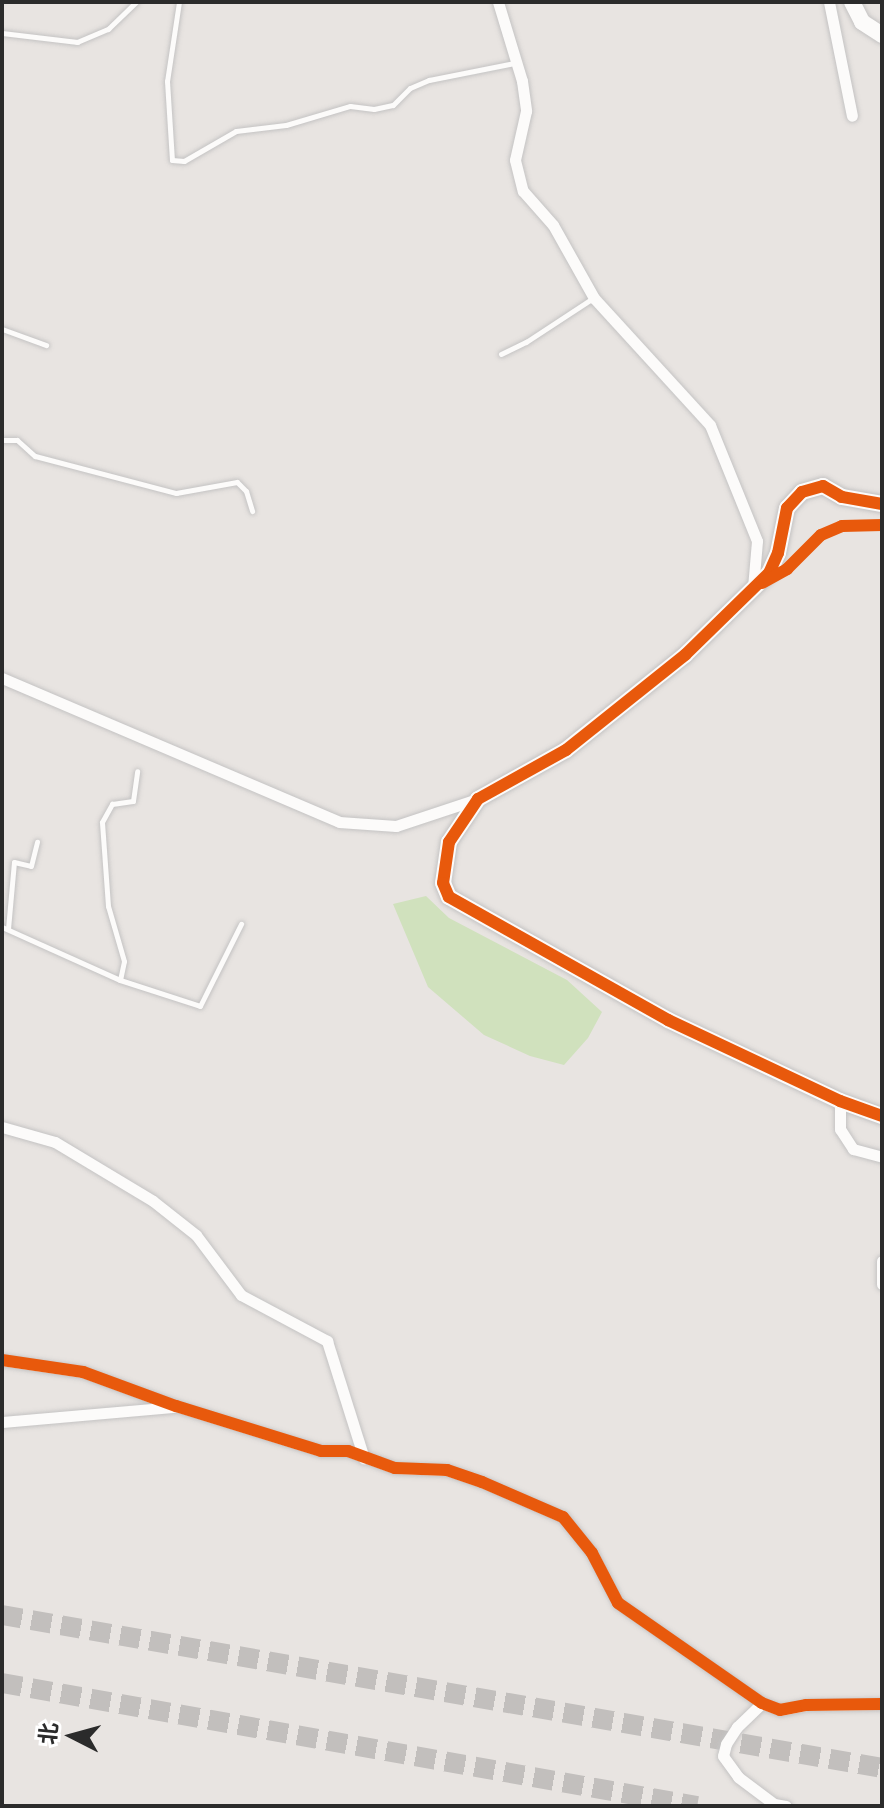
<!DOCTYPE html>
<meta charset="utf-8">
<style>
body{margin:0}
#map{position:relative;width:884px;height:1808px;overflow:hidden;background:#e8e4e1;font-family:Raleway,"Noto Sans SC",sans-serif}
div>[style]{position:absolute}
.green>*{inset:0;background:#d0e1bd}
.highway-tunnel>*{height:20px;margin-top:-10px;transform-origin:0;background:repeating-linear-gradient(90deg,#c2bfbd 0 20px,transparent 0 30px)}
.roads{filter:drop-shadow(0 0 2px #c4c3c3) drop-shadow(0 0 2px #c4c3c3)}
.lane>*{height:5px;margin:-2.5px;padding:0 2.5px;transform-origin:2.5px;border-radius:2.5px;background:#fcfbfa}
.street>*{height:11px;margin:-5.5px;padding:0 5.5px;transform-origin:5.5px;border-radius:5.5px;background:#fcfbfa}
.secondary>*{height:16px;margin:-8px;padding:0 8px;transform-origin:8px;border-radius:8px;background:#fcfbfa}
.cycleway>*{height:12px;margin:-6px;padding:0 6px;transform-origin:6px;border-radius:6px;background:#e8590c}
span{translate:-50% -50%;white-space:nowrap;text-align:center;line-height:1.15;-webkit-text-stroke:8px #fff;paint-order:stroke}
.frame{position:absolute;inset:0;border:4px solid #2b2b2b;pointer-events:none}
.north{position:absolute;left:32px;top:1696px;width:80px;height:80px;-webkit-text-stroke:6px #fff;paint-order:stroke;rotate:276deg;font-size:22px;font-weight:700;line-height:32px;text-align:center;color:#2b2b2b}
.north::after{content:'';display:block;margin:auto;width:28px;height:36px;background:#2b2b2b;clip-path:polygon(50% 0,100% 100%,50% 72%,0 100%)}
</style>
<div id="map">
<div class="green">
<div style="clip-path:polygon(426px 896px,449px 918px,567px 980px,602px 1012px,588px 1038px,564px 1065px,530px 1056px,484px 1035px,428px 987px,393px 904px)"></div>
</div>
<div class="highway-tunnel">
<div style="left:2px;top:1615px;width:893px;rotate:9.86deg"></div>
<div style="left:2px;top:1683px;width:706px;rotate:10.04deg"></div>
</div>
<div class="roads">
<div class="lane">
<div style="left:179px;top:2px;width:80px;rotate:98.6deg"></div>
<div style="left:167px;top:81px;width:79px;rotate:86.4deg"></div>
<div style="left:172px;top:160px;width:12px;rotate:5deg"></div>
<div style="left:184px;top:161px;width:60px;rotate:-30deg"></div>
<div style="left:236px;top:131px;width:50px;rotate:-6.8deg"></div>
<div style="left:286px;top:125px;width:67px;rotate:-16.5deg"></div>
<div style="left:350px;top:106px;width:24px;rotate:7deg"></div>
<div style="left:374px;top:109px;width:19px;rotate:-12deg"></div>
<div style="left:393px;top:105px;width:24px;rotate:-45deg"></div>
<div style="left:410px;top:88px;width:21px;rotate:-23deg"></div>
<div style="left:429px;top:80px;width:87px;rotate:-11.3deg"></div>
<div style="left:2px;top:33px;width:76px;rotate:6.8deg"></div>
<div style="left:77px;top:42px;width:34px;rotate:-23deg"></div>
<div style="left:108px;top:29px;width:39px;rotate:-44deg"></div>
<div style="left:2px;top:329px;width:47px;rotate:20deg"></div>
<div style="left:501px;top:354px;width:28px;rotate:-26deg"></div>
<div style="left:526px;top:342px;width:80px;rotate:-33.3deg"></div>
<div style="left:2px;top:440px;width:15px"></div>
<div style="left:17px;top:440px;width:24px;rotate:42deg"></div>
<div style="left:35px;top:456px;width:146px;rotate:14.7deg"></div>
<div style="left:176px;top:493px;width:62px;rotate:-10.2deg"></div>
<div style="left:237px;top:482px;width:13px;rotate:45deg"></div>
<div style="left:246px;top:491px;width:21px;rotate:73deg"></div>
<div style="left:2px;top:927px;width:129px;rotate:24.2deg"></div>
<div style="left:120px;top:980px;width:84px;rotate:18deg"></div>
<div style="left:200px;top:1006px;width:92px;rotate:-63.4deg"></div>
<div style="left:8px;top:929px;width:67px;rotate:-84.9deg"></div>
<div style="left:14px;top:862px;width:17px;rotate:13deg"></div>
<div style="left:31px;top:866px;width:25px;rotate:-76deg"></div>
<div style="left:120px;top:980px;width:19px;rotate:-78deg"></div>
<div style="left:124px;top:961px;width:57px;rotate:-106.2deg"></div>
<div style="left:108px;top:906px;width:84px;rotate:-94.1deg"></div>
<div style="left:102px;top:822px;width:21px;rotate:-61deg"></div>
<div style="left:112px;top:804px;width:21px;rotate:-8deg"></div>
<div style="left:133px;top:801px;width:30px;rotate:-82deg"></div>
</div>
<div class="street">
<div style="left:498px;top:2px;width:83px;rotate:73.1deg"></div>
<div style="left:522px;top:81px;width:30px;rotate:82deg"></div>
<div style="left:526px;top:111px;width:50px;rotate:102.7deg"></div>
<div style="left:515px;top:160px;width:32px;rotate:76deg"></div>
<div style="left:523px;top:191px;width:45px;rotate:48.6deg"></div>
<div style="left:553px;top:225px;width:84px;rotate:60.7deg"></div>
<div style="left:594px;top:298px;width:172px;rotate:47.6deg"></div>
<div style="left:710px;top:425px;width:125px;rotate:67.9deg"></div>
<div style="left:757px;top:541px;width:47px;rotate:94.9deg"></div>
<div style="left:829px;top:2px;width:116px;rotate:78.6deg"></div>
<div style="left:2px;top:678px;width:366px;rotate:23.1deg"></div>
<div style="left:339px;top:822px;width:57px;rotate:4deg"></div>
<div style="left:396px;top:826px;width:85px;rotate:-18.4deg"></div>
<div style="left:840px;top:1101px;width:28px;rotate:90deg"></div>
<div style="left:840px;top:1129px;width:24px;rotate:57deg"></div>
<div style="left:853px;top:1149px;width:30px;rotate:15deg"></div>
<div style="left:2px;top:1127px;width:55px;rotate:15.8deg"></div>
<div style="left:55px;top:1142px;width:114px;rotate:31deg"></div>
<div style="left:153px;top:1201px;width:55px;rotate:38.3deg"></div>
<div style="left:196px;top:1235px;width:75px;rotate:53.1deg"></div>
<div style="left:241px;top:1295px;width:98px;rotate:28.1deg"></div>
<div style="left:327px;top:1341px;width:123px;rotate:72.5deg"></div>
<div style="left:882px;top:1261px;width:23px;rotate:90deg"></div>
<div style="left:2px;top:1360px;width:82px;rotate:8.4deg"></div>
<div style="left:83px;top:1372px;width:99px;rotate:20.1deg"></div>
<div style="left:176px;top:1406px;width:152px;rotate:17.2deg"></div>
<div style="left:321px;top:1451px;width:27px"></div>
<div style="left:348px;top:1451px;width:50px;rotate:19.9deg"></div>
<div style="left:395px;top:1468px;width:52px;rotate:2.2deg"></div>
<div style="left:447px;top:1470px;width:37px;rotate:19deg"></div>
<div style="left:482px;top:1482px;width:88px;rotate:23.4deg"></div>
<div style="left:563px;top:1517px;width:46px;rotate:51.1deg"></div>
<div style="left:592px;top:1553px;width:56px;rotate:62.5deg"></div>
<div style="left:618px;top:1603px;width:175px;rotate:34.8deg"></div>
<div style="left:762px;top:1703px;width:19px;rotate:21deg"></div>
<div style="left:780px;top:1710px;width:26px;rotate:-11deg"></div>
<div style="left:806px;top:1705px;width:76px;rotate:-0.8deg"></div>
<div style="left:2px;top:1422px;width:171px;rotate:-5deg"></div>
<div style="left:762px;top:1703px;width:35px;rotate:136deg"></div>
<div style="left:737px;top:1727px;width:20px;rotate:123deg"></div>
<div style="left:726px;top:1744px;width:12px;rotate:104deg"></div>
<div style="left:723px;top:1756px;width:26px;rotate:54deg"></div>
<div style="left:738px;top:1777px;width:45px;rotate:36.9deg"></div>
<div style="left:774px;top:1804px;width:12px;rotate:9deg"></div>
</div>
<div class="secondary">
<div style="left:852px;top:2px;width:22px;rotate:63deg"></div>
<div style="left:862px;top:22px;width:24px;rotate:33deg"></div>
<div style="left:882px;top:504px;width:41px;rotate:-170.1deg"></div>
<div style="left:842px;top:497px;width:22px;rotate:-150deg"></div>
<div style="left:823px;top:486px;width:22px;rotate:164deg"></div>
<div style="left:802px;top:492px;width:22px;rotate:133deg"></div>
<div style="left:787px;top:508px;width:46px;rotate:101.3deg"></div>
<div style="left:778px;top:553px;width:22px;rotate:114deg"></div>
<div style="left:769px;top:573px;width:117px;rotate:135.7deg"></div>
<div style="left:685px;top:655px;width:152px;rotate:141.4deg"></div>
<div style="left:566px;top:750px;width:101px;rotate:150.9deg"></div>
<div style="left:478px;top:799px;width:52px;rotate:124deg"></div>
<div style="left:449px;top:842px;width:41px;rotate:98.3deg"></div>
<div style="left:443px;top:883px;width:15px;rotate:67deg"></div>
<div style="left:449px;top:897px;width:251px;rotate:29.3deg"></div>
<div style="left:668px;top:1020px;width:190px;rotate:25.2deg"></div>
<div style="left:840px;top:1101px;width:45px;rotate:19.7deg"></div>
</div>
</div>
<div class="cycleway">
<div style="left:882px;top:504px;width:41px;rotate:-170.1deg"></div>
<div style="left:842px;top:497px;width:22px;rotate:-150deg"></div>
<div style="left:823px;top:486px;width:22px;rotate:164deg"></div>
<div style="left:802px;top:492px;width:22px;rotate:133deg"></div>
<div style="left:787px;top:508px;width:46px;rotate:101.3deg"></div>
<div style="left:778px;top:553px;width:22px;rotate:114deg"></div>
<div style="left:769px;top:573px;width:117px;rotate:135.7deg"></div>
<div style="left:685px;top:655px;width:152px;rotate:141.4deg"></div>
<div style="left:566px;top:750px;width:101px;rotate:150.9deg"></div>
<div style="left:478px;top:799px;width:52px;rotate:124deg"></div>
<div style="left:449px;top:842px;width:41px;rotate:98.3deg"></div>
<div style="left:443px;top:883px;width:15px;rotate:67deg"></div>
<div style="left:449px;top:897px;width:251px;rotate:29.3deg"></div>
<div style="left:668px;top:1020px;width:190px;rotate:25.2deg"></div>
<div style="left:840px;top:1101px;width:45px;rotate:19.7deg"></div>
<div style="left:762px;top:583px;width:29px;rotate:-29deg"></div>
<div style="left:787px;top:569px;width:48px;rotate:-45deg"></div>
<div style="left:821px;top:535px;width:23px;rotate:-23deg"></div>
<div style="left:842px;top:526px;width:40px;rotate:-1.4deg"></div>
<div style="left:2px;top:1360px;width:82px;rotate:8.4deg"></div>
<div style="left:83px;top:1372px;width:99px;rotate:20.1deg"></div>
<div style="left:176px;top:1406px;width:152px;rotate:17.2deg"></div>
<div style="left:321px;top:1451px;width:27px"></div>
<div style="left:348px;top:1451px;width:50px;rotate:19.9deg"></div>
<div style="left:395px;top:1468px;width:52px;rotate:2.2deg"></div>
<div style="left:447px;top:1470px;width:37px;rotate:19deg"></div>
<div style="left:482px;top:1482px;width:88px;rotate:23.4deg"></div>
<div style="left:563px;top:1517px;width:46px;rotate:51.1deg"></div>
<div style="left:592px;top:1553px;width:56px;rotate:62.5deg"></div>
<div style="left:618px;top:1603px;width:175px;rotate:34.8deg"></div>
<div style="left:762px;top:1703px;width:19px;rotate:21deg"></div>
<div style="left:780px;top:1710px;width:26px;rotate:-11deg"></div>
<div style="left:806px;top:1705px;width:76px;rotate:-0.8deg"></div>
</div>
<div class="frame"></div>
<div class="north">北</div>
</div>
